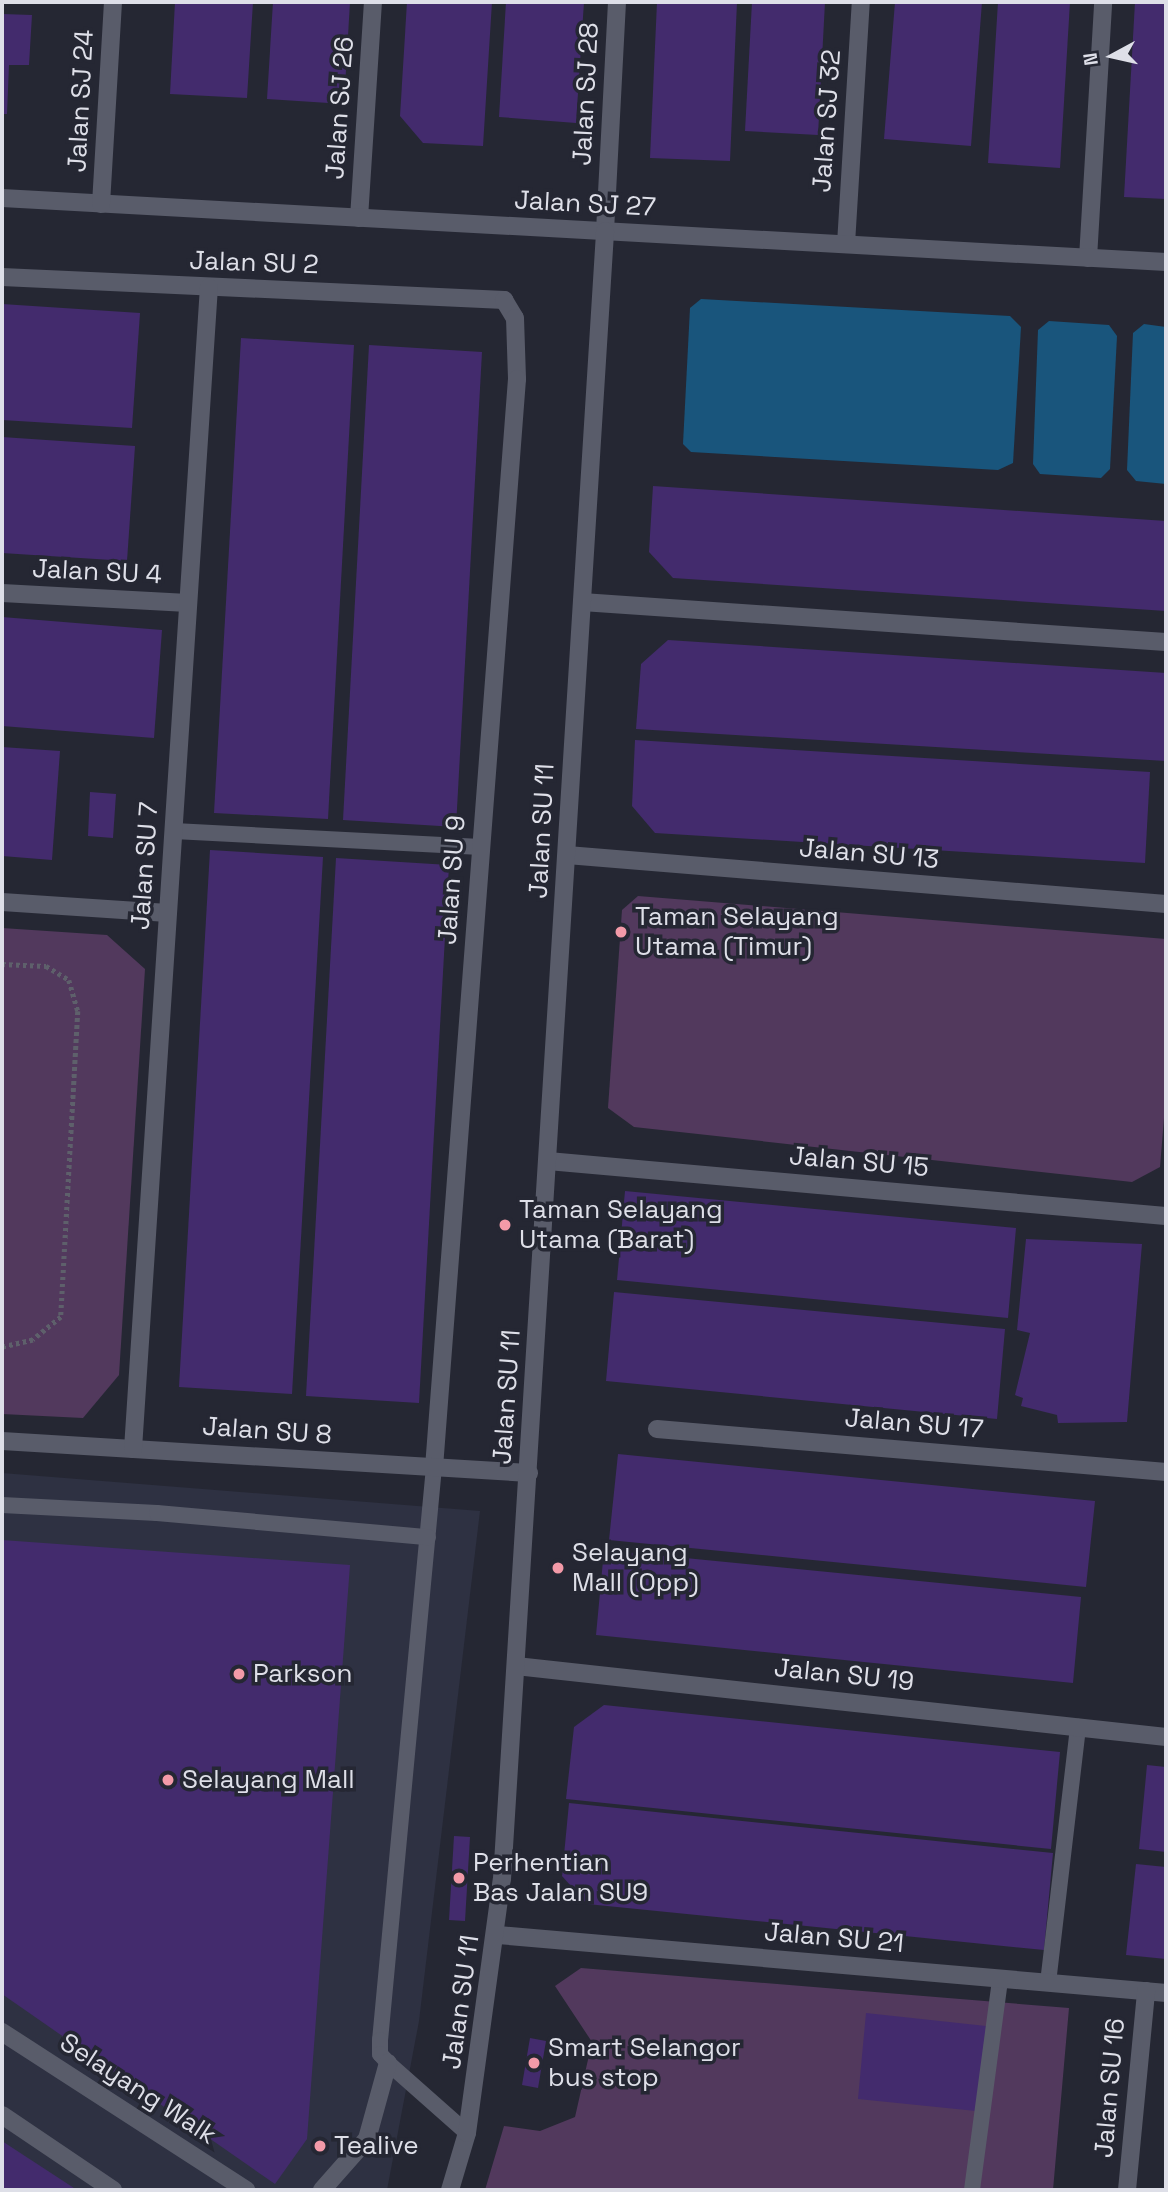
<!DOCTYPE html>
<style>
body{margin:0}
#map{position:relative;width:1168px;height:2192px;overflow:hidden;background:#252733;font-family:"Space Grotesk",sans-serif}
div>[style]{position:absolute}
.built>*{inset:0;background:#2e3142}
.green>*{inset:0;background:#52395d}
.water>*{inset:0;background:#19557c}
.building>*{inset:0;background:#432b6d}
.path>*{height:4.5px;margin-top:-2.25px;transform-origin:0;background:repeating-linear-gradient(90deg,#5e606b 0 3.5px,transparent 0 7px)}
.service>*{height:16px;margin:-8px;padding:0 8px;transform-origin:8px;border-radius:8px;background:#595c6a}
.pedestrian>*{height:18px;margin:-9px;padding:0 9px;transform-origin:9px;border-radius:9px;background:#595c6a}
.minor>*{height:18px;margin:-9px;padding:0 9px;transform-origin:9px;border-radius:9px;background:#595c6a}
.tertiary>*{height:18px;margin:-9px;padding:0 9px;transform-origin:9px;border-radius:9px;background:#595c6a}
.dots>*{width:19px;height:19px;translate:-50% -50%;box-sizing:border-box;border:4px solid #252733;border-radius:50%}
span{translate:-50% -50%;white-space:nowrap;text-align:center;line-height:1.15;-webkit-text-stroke:7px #252733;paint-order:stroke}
.street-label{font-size:26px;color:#dedfe8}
.poi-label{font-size:26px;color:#dedfe8}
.left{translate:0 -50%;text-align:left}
.frame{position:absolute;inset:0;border:4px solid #dedfe8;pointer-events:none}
.north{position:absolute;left:1077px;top:21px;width:70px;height:70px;-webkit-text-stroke:5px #252733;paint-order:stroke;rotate:262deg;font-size:19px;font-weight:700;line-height:28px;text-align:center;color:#dedfe8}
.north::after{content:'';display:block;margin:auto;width:24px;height:32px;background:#dedfe8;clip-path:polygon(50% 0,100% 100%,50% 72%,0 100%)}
</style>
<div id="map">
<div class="built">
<div style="clip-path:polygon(2px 1473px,480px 1511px,419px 2021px,387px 2190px,2px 2190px)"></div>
</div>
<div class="green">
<div style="clip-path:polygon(638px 896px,1166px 939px,1166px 1094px,1160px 1167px,1132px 1182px,634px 1127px,608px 1108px,622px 910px)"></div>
<div style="clip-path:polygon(2px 928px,107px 935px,145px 969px,119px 1375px,83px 1418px,2px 1414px)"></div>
<div style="clip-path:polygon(581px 1968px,1069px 2008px,1053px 2190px,485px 2190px,504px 2126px,540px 2131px,575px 2117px,592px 2042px,555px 1986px)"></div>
</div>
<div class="water">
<div style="clip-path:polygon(701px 299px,1010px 316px,1021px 327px,1013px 463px,998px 470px,691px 452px,683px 444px,690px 308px)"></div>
<div style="clip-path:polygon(1049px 321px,1109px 325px,1117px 336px,1110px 469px,1101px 478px,1040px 474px,1033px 464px,1038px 330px)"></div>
<div style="clip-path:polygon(1144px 324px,1166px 327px,1166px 484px,1136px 481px,1127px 470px,1133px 333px)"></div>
</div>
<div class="building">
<div style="clip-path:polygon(175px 2px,253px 2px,247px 98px,170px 94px)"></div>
<div style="clip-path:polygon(273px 2px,350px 2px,344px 104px,267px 99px)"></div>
<div style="clip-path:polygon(407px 2px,492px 2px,483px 146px,423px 143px,400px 116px)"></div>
<div style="clip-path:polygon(506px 2px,584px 2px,576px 123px,499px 117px)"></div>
<div style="clip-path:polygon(657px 2px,737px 2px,730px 161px,650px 158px)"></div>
<div style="clip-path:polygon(752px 2px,825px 2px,818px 135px,745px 131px)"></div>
<div style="clip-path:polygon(895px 2px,982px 2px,971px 146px,884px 139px)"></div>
<div style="clip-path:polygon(998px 2px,1070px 2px,1060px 168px,988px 163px)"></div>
<div style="clip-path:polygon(1135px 2px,1166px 2px,1166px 199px,1124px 197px)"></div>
<div style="clip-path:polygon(2px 14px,32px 15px,29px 65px,9px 65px,7px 114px,2px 114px)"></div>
<div style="clip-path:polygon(2px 304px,140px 313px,132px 428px,2px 420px)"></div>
<div style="clip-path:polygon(241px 338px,354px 345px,328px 819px,214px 813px)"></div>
<div style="clip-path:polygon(369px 345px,482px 352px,456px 827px,343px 820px)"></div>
<div style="clip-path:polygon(2px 437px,135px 446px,127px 561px,2px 553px)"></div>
<div style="clip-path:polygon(653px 486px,1166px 521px,1166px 611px,673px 578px,649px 552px)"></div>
<div style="clip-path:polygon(2px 617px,162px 630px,154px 738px,2px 726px)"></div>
<div style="clip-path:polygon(668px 640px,1166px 673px,1166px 761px,636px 729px,641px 664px)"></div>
<div style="clip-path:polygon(635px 740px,1150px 772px,1145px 863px,655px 833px,632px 806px)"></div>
<div style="clip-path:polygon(2px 747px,60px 751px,52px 860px,2px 856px)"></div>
<div style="clip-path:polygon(90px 792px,116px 794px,113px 838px,88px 836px)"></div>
<div style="clip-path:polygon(210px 850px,323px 857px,292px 1394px,179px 1387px)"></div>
<div style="clip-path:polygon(336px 858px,449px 865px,419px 1403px,306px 1396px)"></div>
<div style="clip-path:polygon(625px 1191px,1016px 1228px,1008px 1318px,617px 1280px)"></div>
<div style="clip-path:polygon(1026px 1239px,1142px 1244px,1127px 1422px,1058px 1423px,1057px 1415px,1021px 1406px,1023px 1398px,1015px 1395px,1030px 1333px,1017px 1330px)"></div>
<div style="clip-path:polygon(614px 1292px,1005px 1329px,997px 1419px,606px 1381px)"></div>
<div style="clip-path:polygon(618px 1454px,1095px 1501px,1086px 1587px,609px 1540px)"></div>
<div style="clip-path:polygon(2px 1540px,350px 1565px,307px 2139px,275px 2184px,2px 1994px)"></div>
<div style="clip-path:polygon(604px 1550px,1081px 1597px,1073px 1683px,596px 1635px)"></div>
<div style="clip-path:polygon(604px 1705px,1060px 1752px,1051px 1849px,566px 1799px,574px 1727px)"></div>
<div style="clip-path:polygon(1147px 1765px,1166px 1767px,1166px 1852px,1139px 1849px)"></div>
<div style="clip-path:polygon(569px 1803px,1053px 1853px,1044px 1950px,587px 1904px,562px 1876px)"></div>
<div style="clip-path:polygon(454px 1836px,470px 1837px,465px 1921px,449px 1920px)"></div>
<div style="clip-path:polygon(1136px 1864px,1166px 1867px,1166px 1959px,1126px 1955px)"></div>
<div style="clip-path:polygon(866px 2013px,986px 2026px,976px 2111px,858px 2099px)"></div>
<div style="clip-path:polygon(530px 2038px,546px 2041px,538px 2088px,522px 2085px)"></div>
<div style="clip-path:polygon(2px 2141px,77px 2190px,2px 2190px)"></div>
</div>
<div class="path">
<div style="left:2px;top:964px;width:44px;rotate:2.6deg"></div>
<div style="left:46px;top:966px;width:27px;rotate:31deg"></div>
<div style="left:69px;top:980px;width:32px;rotate:74deg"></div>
<div style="left:78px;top:1011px;width:306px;rotate:93.2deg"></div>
<div style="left:61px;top:1317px;width:36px;rotate:141deg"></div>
<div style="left:33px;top:1340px;width:32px;rotate:167deg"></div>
</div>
<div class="service">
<div style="left:174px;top:831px;width:307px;rotate:3deg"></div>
<div style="left:434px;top:1467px;width:576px;rotate:95.38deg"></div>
<div style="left:380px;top:2040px;width:14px;rotate:90deg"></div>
<div style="left:380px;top:2054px;width:12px;rotate:48deg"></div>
<div style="left:388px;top:2063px;width:106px;rotate:41.5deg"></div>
<div style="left:2px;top:1505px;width:155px;rotate:3deg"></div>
<div style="left:157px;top:1513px;width:272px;rotate:5.1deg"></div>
<div style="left:1048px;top:1983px;width:258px;rotate:-83.3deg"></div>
<div style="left:972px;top:2190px;width:213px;rotate:-82.4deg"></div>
</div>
<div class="pedestrian">
<div style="left:2px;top:2032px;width:291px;rotate:32.9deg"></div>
<div style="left:322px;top:2190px;width:68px;rotate:-48.6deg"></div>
<div style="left:367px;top:2139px;width:79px;rotate:-74.6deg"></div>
</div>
<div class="minor">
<div style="left:359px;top:218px;width:216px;rotate:-86.3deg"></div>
<div style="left:605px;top:231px;width:229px;rotate:-87deg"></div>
<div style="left:846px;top:244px;width:242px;rotate:-86.5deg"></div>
<div style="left:1088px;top:258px;width:256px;rotate:-86.6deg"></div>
<div style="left:2px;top:277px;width:503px;rotate:2.62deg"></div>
<div style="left:504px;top:300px;width:21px;rotate:59deg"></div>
<div style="left:515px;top:318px;width:61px;rotate:88.1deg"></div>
<div style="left:517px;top:379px;width:1091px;rotate:94.36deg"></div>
<div style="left:2px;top:593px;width:186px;rotate:3.1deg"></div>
<div style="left:582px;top:602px;width:585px;rotate:3.92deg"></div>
<div style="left:567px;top:855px;width:601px;rotate:4.68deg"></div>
<div style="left:2px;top:902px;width:166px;rotate:3.8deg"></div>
<div style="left:548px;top:1161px;width:620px;rotate:5.09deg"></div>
<div style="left:657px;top:1429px;width:511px;rotate:4.83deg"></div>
<div style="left:2px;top:1441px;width:528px;rotate:3.47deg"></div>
<div style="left:133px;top:1449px;width:1164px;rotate:-86.26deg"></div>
<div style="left:516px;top:1666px;width:654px;rotate:6.23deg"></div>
<div style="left:498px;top:1935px;width:671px;rotate:4.96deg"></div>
<div style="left:2px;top:2115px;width:134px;rotate:34deg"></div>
<div style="left:1127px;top:2190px;width:200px;rotate:-84.5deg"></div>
</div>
<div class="tertiary">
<div style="left:2px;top:198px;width:1166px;rotate:3.15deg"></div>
<div style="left:101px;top:204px;width:202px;rotate:-86.6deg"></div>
<div style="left:450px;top:2190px;width:59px;rotate:-73.4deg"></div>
<div style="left:467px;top:2133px;width:256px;rotate:-82.2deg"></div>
<div style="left:502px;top:1879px;width:1651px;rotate:-86.42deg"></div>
</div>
<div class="dots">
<div style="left:621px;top:932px;background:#f39aa8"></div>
<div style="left:505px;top:1225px;background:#f39aa8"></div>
<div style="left:558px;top:1568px;background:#f39aa8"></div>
<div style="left:239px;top:1674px;background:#f39aa8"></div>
<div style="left:168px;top:1780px;background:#f39aa8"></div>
<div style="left:459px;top:1878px;background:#f39aa8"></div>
<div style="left:534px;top:2063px;background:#f39aa8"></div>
<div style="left:320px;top:2146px;background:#f39aa8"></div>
</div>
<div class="street-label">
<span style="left:586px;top:94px;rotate:-87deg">Jalan SJ 28</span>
<span style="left:81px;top:101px;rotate:-87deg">Jalan SJ 24</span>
<span style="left:340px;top:108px;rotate:-86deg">Jalan SJ 26</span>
<span style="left:827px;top:121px;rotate:-86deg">Jalan SJ 32</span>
<span style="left:585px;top:204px;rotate:3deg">Jalan SJ 27</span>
<span style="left:254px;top:263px;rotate:2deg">Jalan SU 2</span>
<span style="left:97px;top:572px;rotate:3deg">Jalan SU 4</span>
<span style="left:542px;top:831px;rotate:-87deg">Jalan SU 11</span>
<span style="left:869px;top:854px;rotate:5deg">Jalan SU 13</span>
<span style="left:145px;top:866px;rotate:-86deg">Jalan SU 7</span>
<span style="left:452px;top:880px;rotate:-86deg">Jalan SU 9</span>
<span style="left:859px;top:1162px;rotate:5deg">Jalan SU 15</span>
<span style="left:507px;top:1397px;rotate:-86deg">Jalan SU 11</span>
<span style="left:914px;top:1424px;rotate:5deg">Jalan SU 17</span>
<span style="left:267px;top:1431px;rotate:4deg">Jalan SU 8</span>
<span style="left:844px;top:1675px;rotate:6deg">Jalan SU 19</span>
<span style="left:834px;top:1938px;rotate:5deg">Jalan SU 21</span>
<span style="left:461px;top:2002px;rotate:-82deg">Jalan SU 11</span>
<span style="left:1110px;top:2088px;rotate:-85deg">Jalan SU 16</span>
<span style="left:138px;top:2089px;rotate:33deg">Selayang Walk</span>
</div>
<div class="poi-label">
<span class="left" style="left:635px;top:932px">Taman Selayang<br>Utama (Timur)</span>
<span class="left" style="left:519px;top:1225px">Taman Selayang<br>Utama (Barat)</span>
<span class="left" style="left:572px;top:1568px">Selayang<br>Mall (Opp)</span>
<span class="left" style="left:253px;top:1674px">Parkson</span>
<span class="left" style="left:182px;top:1780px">Selayang Mall</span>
<span class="left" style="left:473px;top:1878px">Perhentian<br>Bas Jalan SU9</span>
<span class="left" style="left:548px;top:2063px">Smart Selangor<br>bus stop</span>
<span class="left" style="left:334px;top:2146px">Tealive</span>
</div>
<div class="frame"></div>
<div class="north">N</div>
</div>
